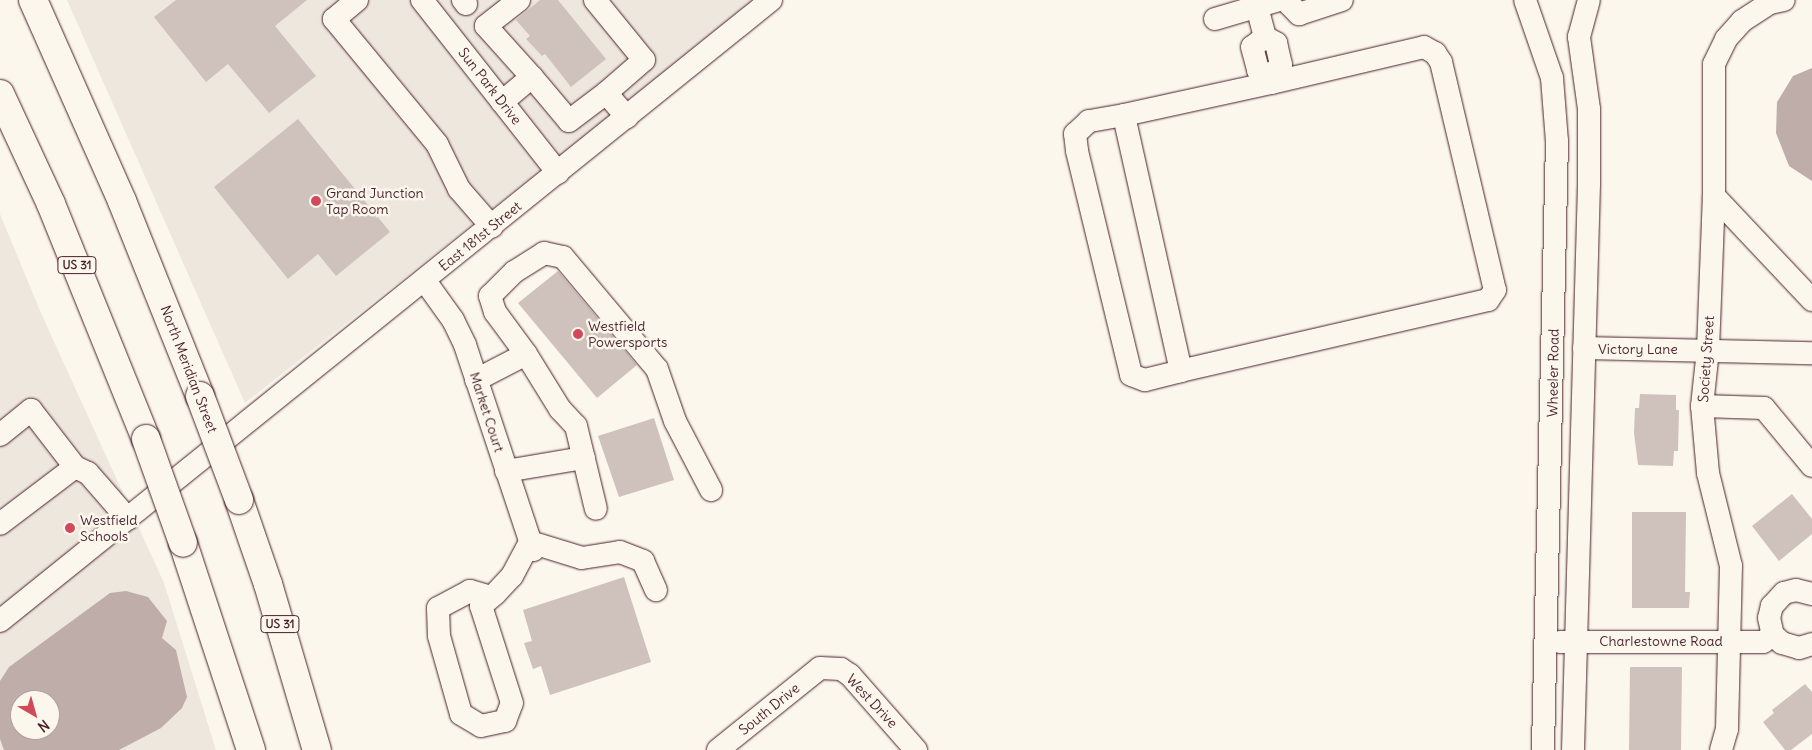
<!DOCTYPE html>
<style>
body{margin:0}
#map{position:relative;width:1812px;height:750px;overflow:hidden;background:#fbf7ec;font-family:Delius,sans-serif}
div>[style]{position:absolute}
.built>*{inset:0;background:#eee7de}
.water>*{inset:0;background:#bfadaa}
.building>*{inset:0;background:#cfc2bc}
.roads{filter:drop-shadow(0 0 1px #4a1f2b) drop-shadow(0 0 1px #4a1f2b)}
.minor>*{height:22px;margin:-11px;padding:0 11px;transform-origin:11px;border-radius:11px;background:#fbf7ec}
.highway>*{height:28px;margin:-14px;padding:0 14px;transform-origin:14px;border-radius:14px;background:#fbf7ec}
.bridges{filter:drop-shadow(0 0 1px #4a1f2b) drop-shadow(0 0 1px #4a1f2b)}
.highway-bridge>*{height:28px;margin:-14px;padding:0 14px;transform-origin:14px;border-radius:14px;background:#fbf7ec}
.dots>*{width:14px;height:14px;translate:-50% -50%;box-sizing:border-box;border:2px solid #fbf7ec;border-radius:50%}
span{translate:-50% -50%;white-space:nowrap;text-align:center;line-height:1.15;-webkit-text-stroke:5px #fbf7ec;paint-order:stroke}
.shield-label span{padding:1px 4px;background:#fbf7ec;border:1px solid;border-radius:4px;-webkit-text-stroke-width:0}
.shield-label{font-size:12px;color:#4a1f2b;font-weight:700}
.street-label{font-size:14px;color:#4a1f2b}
.poi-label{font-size:14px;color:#4a1f2b}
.left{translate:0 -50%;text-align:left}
.north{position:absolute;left:10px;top:690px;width:50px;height:50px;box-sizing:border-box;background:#fbf7ec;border:1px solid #b4a19f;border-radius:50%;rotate:142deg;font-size:14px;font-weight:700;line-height:20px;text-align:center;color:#4a1f2b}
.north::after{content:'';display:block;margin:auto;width:18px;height:22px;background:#d1495b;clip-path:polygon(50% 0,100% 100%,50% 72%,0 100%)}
</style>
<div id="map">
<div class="built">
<div style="clip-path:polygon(67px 0,758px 0,245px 403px)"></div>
<div style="clip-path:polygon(evenodd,0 214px,41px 313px,164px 583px,216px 750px,0 750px,0 214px,20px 700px,50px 700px,50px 730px,20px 730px,20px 700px)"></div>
</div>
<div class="water">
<div style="clip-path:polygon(1812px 68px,1812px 181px,1789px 166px,1776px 133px,1777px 102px,1793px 76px)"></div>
<div style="clip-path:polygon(evenodd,126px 591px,148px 597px,167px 621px,162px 638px,176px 650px,187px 697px,182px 708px,161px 728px,119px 750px,4px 750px,0 739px,0 681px,9px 667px,110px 593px,126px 591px,20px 700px,50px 700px,50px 730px,20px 730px,20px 700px)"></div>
</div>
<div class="building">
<div style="clip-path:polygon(176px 0,307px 0,275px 26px,316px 76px,269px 113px,228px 64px,206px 82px,154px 17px)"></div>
<div style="clip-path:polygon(540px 0,558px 0,606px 59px,571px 87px,545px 54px,542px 56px,526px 39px,530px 36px,516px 20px)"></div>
<div style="clip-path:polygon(298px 119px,390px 232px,336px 276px,318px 254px,288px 279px,214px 187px)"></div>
<div style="clip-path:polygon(558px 271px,637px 365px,597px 398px,518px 303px)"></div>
<div style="clip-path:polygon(1640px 394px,1676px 395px,1676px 410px,1679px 410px,1678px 451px,1674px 451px,1673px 466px,1638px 465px,1634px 433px,1635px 408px,1639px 408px)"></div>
<div style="clip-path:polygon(654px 418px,674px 480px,619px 497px,598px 436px)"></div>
<div style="clip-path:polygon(1792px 494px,1812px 519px,1812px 534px,1779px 561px,1752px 526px)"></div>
<div style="clip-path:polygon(1632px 512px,1686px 512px,1685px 592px,1690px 592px,1689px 608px,1632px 608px)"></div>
<div style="clip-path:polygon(624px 577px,651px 662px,550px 695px,541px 666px,533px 669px,524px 643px,532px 641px,523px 610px)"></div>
<div style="clip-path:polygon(1630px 667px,1682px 667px,1681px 750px,1629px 750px)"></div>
<div style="clip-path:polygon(1805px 684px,1812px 692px,1812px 734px,1791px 750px,1785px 750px,1763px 722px,1774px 713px,1772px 710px)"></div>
</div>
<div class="roads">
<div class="minor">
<div style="left:357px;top:0;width:30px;rotate:140deg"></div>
<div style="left:334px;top:19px;width:162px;rotate:50.5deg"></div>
<div style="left:437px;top:144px;width:50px;rotate:63.9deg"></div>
<div style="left:459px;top:189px;width:50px;rotate:49deg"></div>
<div style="left:422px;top:0;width:220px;rotate:51.8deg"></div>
<div style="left:463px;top:0;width:5px;rotate:53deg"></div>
<div style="left:519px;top:0;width:42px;rotate:141.8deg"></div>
<div style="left:486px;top:26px;width:69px;rotate:48deg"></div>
<div style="left:595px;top:0;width:77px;rotate:50.8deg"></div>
<div style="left:644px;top:60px;width:50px;rotate:139deg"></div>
<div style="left:1285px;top:0;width:20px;rotate:45deg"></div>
<div style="left:1299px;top:14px;width:45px;rotate:-18deg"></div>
<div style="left:1525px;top:0;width:83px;rotate:70.9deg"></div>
<div style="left:1552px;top:78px;width:63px;rotate:85.5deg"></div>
<div style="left:1557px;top:141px;width:609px;rotate:91.32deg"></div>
<div style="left:1257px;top:7px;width:31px;rotate:75deg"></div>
<div style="left:1265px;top:37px;width:13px;rotate:29deg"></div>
<div style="left:1276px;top:43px;width:23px;rotate:77deg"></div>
<div style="left:1281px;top:65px;width:16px;rotate:135deg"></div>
<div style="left:1215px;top:19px;width:67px;rotate:-16.5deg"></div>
<div style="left:1265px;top:37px;width:16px;rotate:142deg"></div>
<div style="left:1252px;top:47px;width:24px;rotate:75deg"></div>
<div style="left:1258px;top:70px;width:13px;rotate:27deg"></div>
<div style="left:1270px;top:76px;width:7px;rotate:82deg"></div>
<div style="left:1271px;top:83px;width:157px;rotate:-13.2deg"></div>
<div style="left:1424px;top:47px;width:13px;rotate:29deg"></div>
<div style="left:1435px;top:53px;width:11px;rotate:56deg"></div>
<div style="left:1441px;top:62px;width:234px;rotate:76.7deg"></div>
<div style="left:1495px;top:290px;width:12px;rotate:125deg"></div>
<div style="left:1488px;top:300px;width:315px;rotate:167deg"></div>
<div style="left:1181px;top:371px;width:262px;rotate:-102.6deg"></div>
<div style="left:1124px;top:115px;width:150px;rotate:-12.3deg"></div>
<div style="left:502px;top:102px;width:39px;rotate:-40deg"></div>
<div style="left:532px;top:77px;width:57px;rotate:49.9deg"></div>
<div style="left:569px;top:121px;width:46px;rotate:-37.1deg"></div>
<div style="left:606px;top:93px;width:32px;rotate:49deg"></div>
<div style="left:1124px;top:115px;width:36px;rotate:170deg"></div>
<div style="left:1089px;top:121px;width:19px;rotate:137deg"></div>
<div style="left:1075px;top:134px;width:17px;rotate:83deg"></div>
<div style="left:1077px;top:151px;width:230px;rotate:76.4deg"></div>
<div style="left:1131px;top:375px;width:15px;rotate:20deg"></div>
<div style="left:1145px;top:380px;width:37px;rotate:-14deg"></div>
<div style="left:1714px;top:196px;width:143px;rotate:46.7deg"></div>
<div style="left:425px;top:281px;width:48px;rotate:54.3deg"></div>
<div style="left:453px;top:320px;width:28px;rotate:64deg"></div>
<div style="left:465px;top:345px;width:216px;rotate:71.6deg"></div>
<div style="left:1584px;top:348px;width:228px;rotate:1.3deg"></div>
<div style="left:526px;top:354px;width:65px;rotate:58.3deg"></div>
<div style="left:560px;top:409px;width:23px;rotate:47deg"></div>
<div style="left:576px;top:426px;width:85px;rotate:76.5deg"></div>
<div style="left:476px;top:380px;width:56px;rotate:-27.5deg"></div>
<div style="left:526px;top:354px;width:52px;rotate:-126.4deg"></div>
<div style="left:495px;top:312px;width:17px;rotate:-107deg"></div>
<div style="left:490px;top:296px;width:34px;rotate:-45deg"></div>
<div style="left:514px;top:272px;width:36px;rotate:-32deg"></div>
<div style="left:544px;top:253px;width:19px;rotate:12deg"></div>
<div style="left:563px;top:257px;width:146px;rotate:50deg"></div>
<div style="left:657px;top:369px;width:55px;rotate:70.9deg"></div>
<div style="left:675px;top:421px;width:78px;rotate:62.4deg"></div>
<div style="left:1702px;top:406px;width:62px;rotate:1.8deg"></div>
<div style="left:1764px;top:408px;width:75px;rotate:50.4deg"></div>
<div style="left:0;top:435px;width:40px;rotate:-39deg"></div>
<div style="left:31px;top:410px;width:72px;rotate:52.3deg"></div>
<div style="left:75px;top:467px;width:94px;rotate:142.8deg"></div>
<div style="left:75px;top:467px;width:14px;rotate:25deg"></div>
<div style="left:88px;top:473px;width:61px;rotate:49deg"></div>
<div style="left:506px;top:471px;width:79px;rotate:-9.5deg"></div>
<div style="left:1812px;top:594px;width:16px;rotate:-166deg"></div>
<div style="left:1796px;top:590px;width:12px;rotate:166deg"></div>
<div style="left:1784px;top:593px;width:18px;rotate:133deg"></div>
<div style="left:1772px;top:606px;width:12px;rotate:104deg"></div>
<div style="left:1769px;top:618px;width:17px;rotate:77deg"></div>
<div style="left:1773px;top:635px;width:12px;rotate:42deg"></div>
<div style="left:1782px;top:643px;width:18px;rotate:16deg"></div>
<div style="left:1799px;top:648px;width:14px;rotate:-17deg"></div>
<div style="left:491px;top:597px;width:22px;rotate:-164deg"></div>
<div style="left:470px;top:591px;width:36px;rotate:152deg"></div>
<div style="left:438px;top:608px;width:28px;rotate:88deg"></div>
<div style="left:439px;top:636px;width:81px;rotate:74.2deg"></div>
<div style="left:461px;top:714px;width:23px;rotate:31deg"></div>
<div style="left:481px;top:726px;width:25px;rotate:-12deg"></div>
<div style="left:505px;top:721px;width:19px;rotate:-69deg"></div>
<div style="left:512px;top:703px;width:102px;rotate:-107.7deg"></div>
<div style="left:481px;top:606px;width:18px;rotate:-41deg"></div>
<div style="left:495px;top:594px;width:25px;rotate:-47deg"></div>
<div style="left:512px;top:576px;width:38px;rotate:-62deg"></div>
<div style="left:530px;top:542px;width:54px;rotate:17.1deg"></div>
<div style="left:582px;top:558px;width:38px;rotate:-9deg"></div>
<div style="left:620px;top:552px;width:25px;rotate:21deg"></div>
<div style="left:643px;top:561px;width:32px;rotate:66deg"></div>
<div style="left:0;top:621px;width:990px;rotate:-38.85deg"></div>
<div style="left:1560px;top:642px;width:203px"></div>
<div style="left:1763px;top:642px;width:12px;rotate:-35deg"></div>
<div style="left:718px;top:750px;width:131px;rotate:-38.8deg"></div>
<div style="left:820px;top:668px;width:21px;rotate:3deg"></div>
<div style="left:841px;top:669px;width:11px;rotate:34deg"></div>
<div style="left:850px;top:675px;width:100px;rotate:48.7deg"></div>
<div style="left:1573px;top:750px;width:566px;rotate:-88.38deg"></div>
<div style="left:1589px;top:184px;width:75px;rotate:-90deg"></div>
<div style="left:1589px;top:109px;width:73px;rotate:-97.9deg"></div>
<div style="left:1579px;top:37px;width:38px;rotate:-75deg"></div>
<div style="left:1721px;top:750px;width:22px;rotate:-74deg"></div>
<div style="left:1727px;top:729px;width:163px;rotate:-88.6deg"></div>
<div style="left:1731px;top:566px;width:96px;rotate:-103.9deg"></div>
<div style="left:1708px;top:473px;width:67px;rotate:-95.1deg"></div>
<div style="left:1702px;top:406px;width:56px;rotate:-83.9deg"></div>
<div style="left:1708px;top:350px;width:154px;rotate:-87.8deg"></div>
<div style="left:1714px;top:196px;width:132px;rotate:-90deg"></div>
<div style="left:1714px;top:64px;width:28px;rotate:-64deg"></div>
<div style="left:1726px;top:39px;width:24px;rotate:-48deg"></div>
<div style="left:1742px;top:21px;width:33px;rotate:-33deg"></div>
<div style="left:1770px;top:3px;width:14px;rotate:-12deg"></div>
</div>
<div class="highway">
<div style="left:33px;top:0;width:220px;rotate:66.1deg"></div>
<div style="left:122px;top:201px;width:210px;rotate:68.2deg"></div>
<div style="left:0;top:94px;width:121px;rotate:65.1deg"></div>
<div style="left:51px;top:204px;width:253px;rotate:68deg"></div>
<div style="left:239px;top:500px;width:89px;rotate:71deg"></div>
<div style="left:268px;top:584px;width:173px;rotate:73.6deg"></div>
<div style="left:183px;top:543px;width:218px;rotate:71.8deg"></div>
</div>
</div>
<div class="bridges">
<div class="highway-bridge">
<div style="left:200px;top:396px;width:111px;rotate:69.4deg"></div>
<div style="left:146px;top:439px;width:110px;rotate:70.4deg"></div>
</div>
</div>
<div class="dots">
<div style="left:316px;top:201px;background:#d1495b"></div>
<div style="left:578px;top:334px;background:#d1495b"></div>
<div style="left:70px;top:528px;background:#d1495b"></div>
</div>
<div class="shield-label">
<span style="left:77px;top:265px">US 31</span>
<span style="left:280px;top:624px">US 31</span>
</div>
<div class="street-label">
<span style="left:490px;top:86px;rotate:52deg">Sun Park Drive</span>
<span style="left:480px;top:236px;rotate:-39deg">East 181st Street</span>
<span style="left:1638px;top:349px">Victory Lane</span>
<span style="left:1706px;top:359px;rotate:-86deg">Society Street</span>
<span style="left:189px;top:369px;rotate:69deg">North Meridian Street</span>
<span style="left:1553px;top:373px;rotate:-89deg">Wheeler Road</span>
<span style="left:487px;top:412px;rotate:72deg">Market Court</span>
<span style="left:1661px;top:641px">Charlestowne Road</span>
<span style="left:872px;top:701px;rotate:47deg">West Drive</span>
<span style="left:769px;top:709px;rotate:-39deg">South Drive</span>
</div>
<div class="poi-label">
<span class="left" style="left:326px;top:201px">Grand Junction<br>Tap Room</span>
<span class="left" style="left:588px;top:334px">Westfield<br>Powersports</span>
<span class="left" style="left:80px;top:528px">Westfield<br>Schools</span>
</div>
<div class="north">N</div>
</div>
